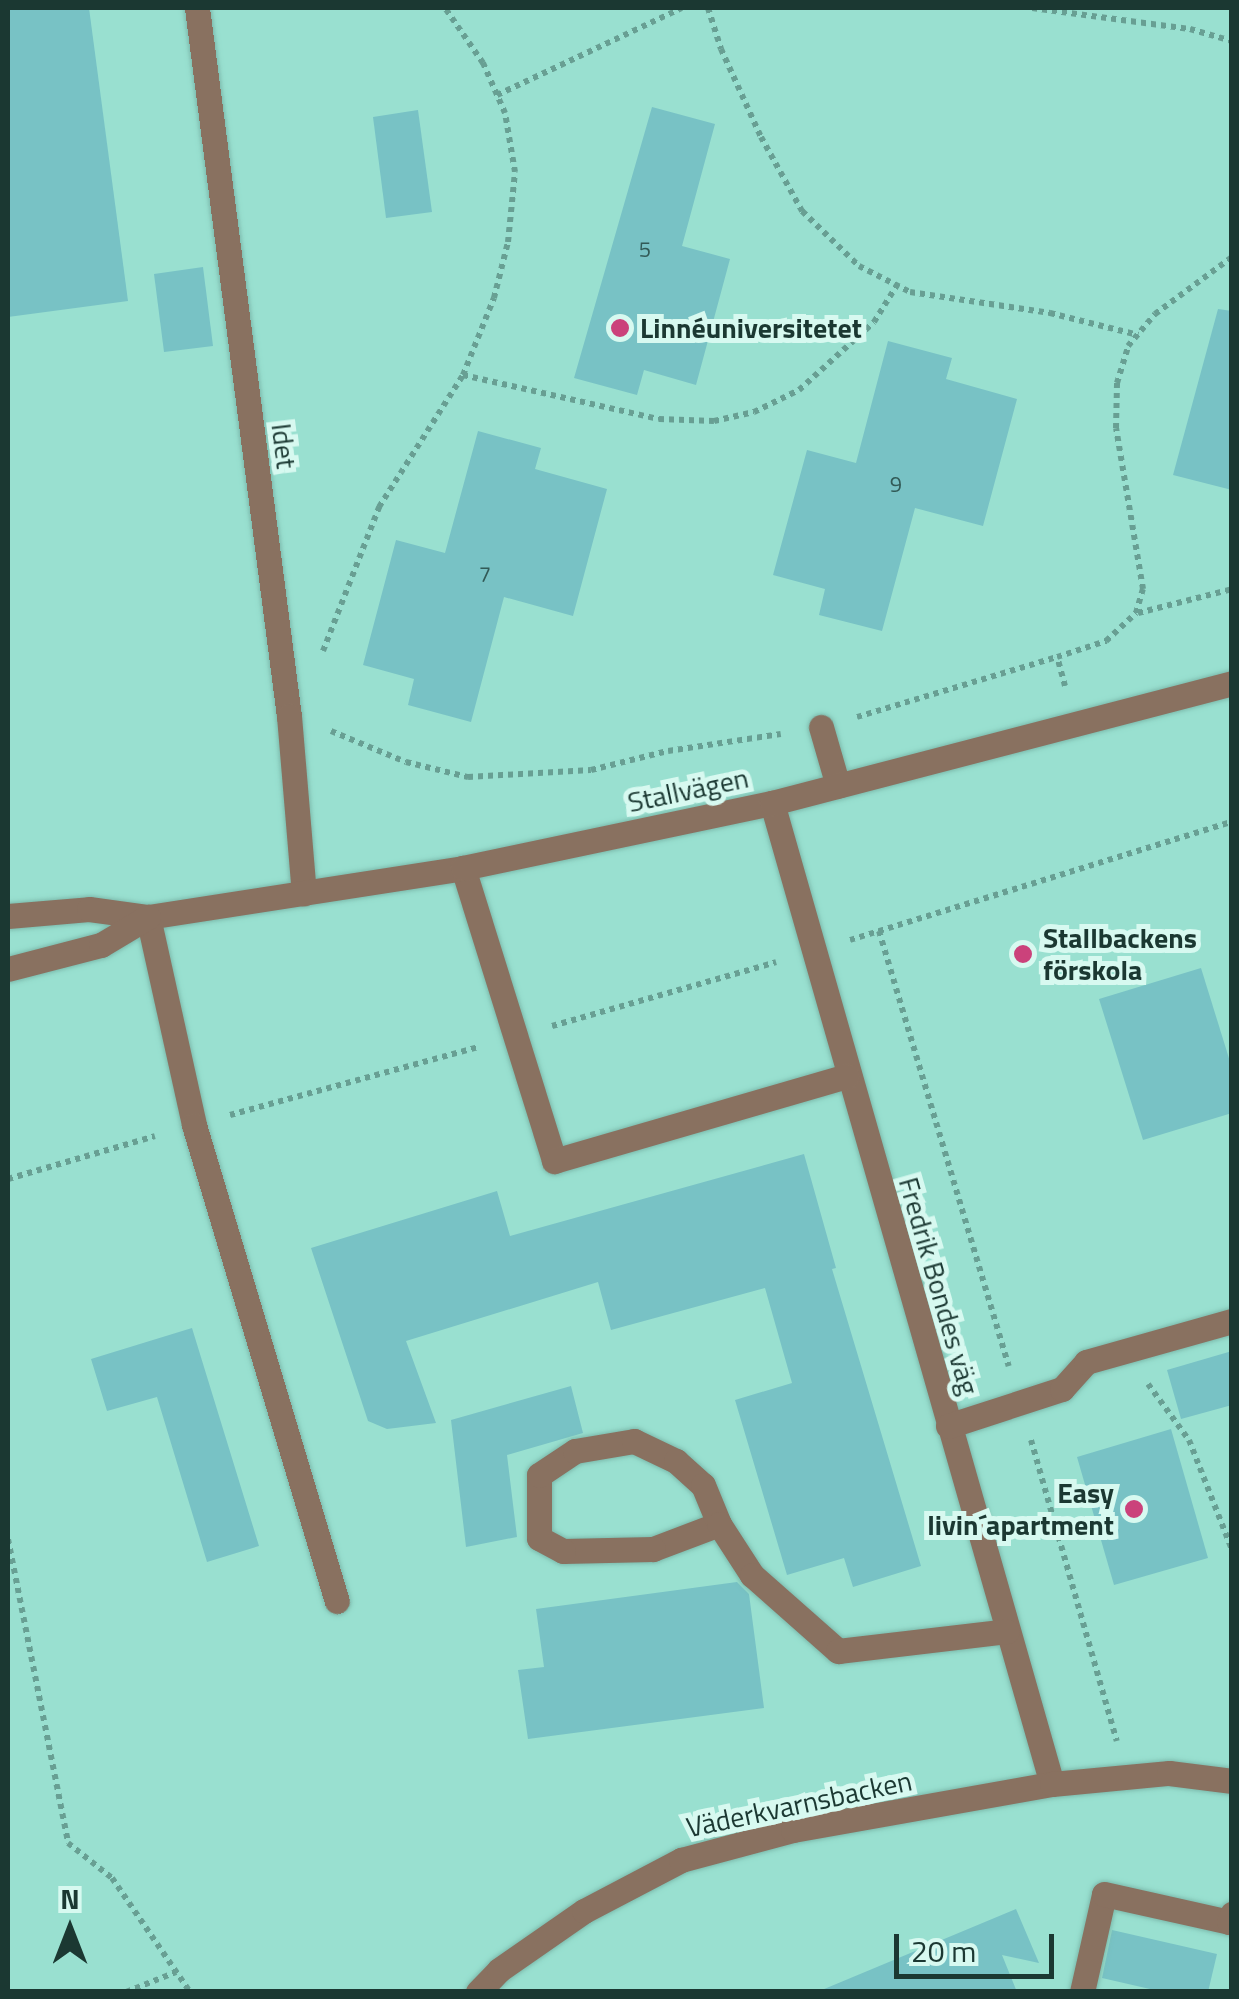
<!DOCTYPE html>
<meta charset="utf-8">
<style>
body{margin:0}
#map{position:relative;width:1239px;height:1999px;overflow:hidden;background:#99e0d0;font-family:"Titillium Web",sans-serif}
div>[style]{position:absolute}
.building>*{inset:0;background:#78c2c5}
.path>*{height:6px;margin-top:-3px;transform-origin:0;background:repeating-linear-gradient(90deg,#689f93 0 5px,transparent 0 10px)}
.roads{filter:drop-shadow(0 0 2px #7dbbad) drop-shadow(0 0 2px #7dbbad)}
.minor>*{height:25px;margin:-12.5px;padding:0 12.5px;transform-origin:12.5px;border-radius:12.5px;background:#897160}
.dots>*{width:28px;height:28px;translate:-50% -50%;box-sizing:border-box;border:5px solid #d7f9f0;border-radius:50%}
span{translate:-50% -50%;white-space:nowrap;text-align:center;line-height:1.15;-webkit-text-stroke:10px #d7f9f0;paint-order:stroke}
.number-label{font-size:22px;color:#325a57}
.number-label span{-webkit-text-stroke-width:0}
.poi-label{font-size:28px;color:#1b3832;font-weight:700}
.left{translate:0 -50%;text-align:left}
.right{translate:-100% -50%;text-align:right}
.street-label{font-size:28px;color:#1b3832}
.frame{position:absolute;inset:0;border:10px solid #1b3832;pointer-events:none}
.north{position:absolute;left:20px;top:1879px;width:100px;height:100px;-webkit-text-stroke:8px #d7f9f0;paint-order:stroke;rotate:0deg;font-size:28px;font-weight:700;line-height:40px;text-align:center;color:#1b3832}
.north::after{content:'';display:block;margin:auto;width:35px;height:45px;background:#1b3832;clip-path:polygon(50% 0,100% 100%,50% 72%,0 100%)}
.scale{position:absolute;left:894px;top:1934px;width:160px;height:45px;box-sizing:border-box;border:5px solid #1b3832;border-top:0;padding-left:12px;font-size:30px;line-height:35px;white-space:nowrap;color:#1b3832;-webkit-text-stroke:8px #d7f9f0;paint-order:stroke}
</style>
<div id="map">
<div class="building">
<div style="clip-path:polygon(8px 8px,89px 8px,128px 301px,8px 317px)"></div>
<div style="clip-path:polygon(652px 107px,715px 124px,682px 246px,730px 259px,696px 385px,644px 370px,637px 395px,574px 378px)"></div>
<div style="clip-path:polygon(418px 110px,432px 212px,386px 218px,373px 117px)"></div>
<div style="clip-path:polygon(203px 267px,213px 346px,164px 352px,154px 274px)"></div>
<div style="clip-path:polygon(1218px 309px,1232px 311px,1232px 490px,1173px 475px)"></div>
<div style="clip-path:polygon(888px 341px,952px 358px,946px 379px,1017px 399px,983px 526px,915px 508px,882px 631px,819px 615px,825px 589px,773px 575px,807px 450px,856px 463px)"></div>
<div style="clip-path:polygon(478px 431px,541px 448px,535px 469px,607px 489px,573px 616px,504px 597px,471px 722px,408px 705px,414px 679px,363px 665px,396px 540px,445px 553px)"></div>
<div style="clip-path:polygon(1201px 968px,1232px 1068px,1232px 1113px,1143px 1140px,1099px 999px)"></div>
<div style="clip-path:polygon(804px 1154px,836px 1268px,832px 1269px,921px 1566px,853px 1587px,844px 1558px,787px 1575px,735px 1400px,792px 1383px,765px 1288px,611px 1330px,598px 1282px,406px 1341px,436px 1423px,387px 1429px,368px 1421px,311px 1248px,497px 1191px,510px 1236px)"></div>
<div style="clip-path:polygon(192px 1328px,259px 1546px,207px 1562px,157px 1397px,107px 1411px,91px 1359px)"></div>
<div style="clip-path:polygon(1232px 1351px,1232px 1405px,1181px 1419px,1167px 1370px)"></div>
<div style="clip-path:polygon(571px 1386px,583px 1433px,507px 1455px,517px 1537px,466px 1547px,451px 1420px)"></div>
<div style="clip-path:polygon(1171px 1429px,1208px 1558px,1114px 1585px,1077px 1457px)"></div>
<div style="clip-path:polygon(737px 1582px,749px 1594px,764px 1708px,528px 1739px,518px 1670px,544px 1667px,536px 1609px)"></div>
<div style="clip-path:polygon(1016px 1909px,1039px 1963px,1002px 1955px,1017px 1992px,817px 1992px)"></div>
<div style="clip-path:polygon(1112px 1930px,1217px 1954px,1208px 1992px,1163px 1992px,1102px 1978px)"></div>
</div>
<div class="path">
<div style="left:708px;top:8px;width:43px;rotate:72.4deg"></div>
<div style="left:721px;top:49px;width:97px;rotate:65.6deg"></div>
<div style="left:761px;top:137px;width:85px;rotate:61deg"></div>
<div style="left:802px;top:211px;width:79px;rotate:44deg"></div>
<div style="left:859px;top:266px;width:57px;rotate:27deg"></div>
<div style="left:910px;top:292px;width:142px;rotate:8.5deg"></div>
<div style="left:1050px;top:313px;width:91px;rotate:14deg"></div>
<div style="left:1032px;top:8px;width:159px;rotate:7.6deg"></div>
<div style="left:1190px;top:29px;width:44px;rotate:15.9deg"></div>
<div style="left:497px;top:95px;width:204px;rotate:-25.2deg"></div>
<div style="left:463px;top:375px;width:201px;rotate:12.7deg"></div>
<div style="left:659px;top:419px;width:55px;rotate:2.1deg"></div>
<div style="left:714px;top:421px;width:41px;rotate:-12.7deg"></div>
<div style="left:754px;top:412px;width:50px;rotate:-26.1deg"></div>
<div style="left:799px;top:390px;width:101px;rotate:-42.2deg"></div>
<div style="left:874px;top:322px;width:44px;rotate:-58.1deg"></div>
<div style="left:1138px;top:613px;width:97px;rotate:-14.3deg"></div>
<div style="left:323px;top:651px;width:155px;rotate:-68.7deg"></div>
<div style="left:379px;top:507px;width:156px;rotate:-57.5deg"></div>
<div style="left:463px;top:375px;width:83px;rotate:-68.1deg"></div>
<div style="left:494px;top:298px;width:58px;rotate:-76deg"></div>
<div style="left:508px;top:242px;width:70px;rotate:-84.3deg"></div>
<div style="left:515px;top:172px;width:60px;rotate:-99.6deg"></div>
<div style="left:505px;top:113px;width:55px;rotate:-113.7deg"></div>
<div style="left:483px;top:63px;width:67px;rotate:-124.6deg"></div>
<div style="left:1065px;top:686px;width:30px;rotate:-105deg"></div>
<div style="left:1057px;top:657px;width:52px;rotate:-18.1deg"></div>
<div style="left:1106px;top:641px;width:41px;rotate:-43deg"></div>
<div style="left:1136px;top:613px;width:25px;rotate:-74deg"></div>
<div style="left:1143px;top:589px;width:163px;rotate:-99.5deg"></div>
<div style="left:1116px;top:428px;width:45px;rotate:-88.7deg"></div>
<div style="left:1117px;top:383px;width:39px;rotate:-73deg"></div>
<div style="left:1128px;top:346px;width:42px;rotate:-49.8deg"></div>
<div style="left:1155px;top:314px;width:96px;rotate:-36.5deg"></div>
<div style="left:857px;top:717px;width:209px;rotate:-16.7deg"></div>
<div style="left:331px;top:731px;width:81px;rotate:22.5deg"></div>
<div style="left:406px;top:762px;width:64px;rotate:13.6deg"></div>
<div style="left:468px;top:777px;width:123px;rotate:-3.3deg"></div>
<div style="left:591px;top:770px;width:79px;rotate:-13.9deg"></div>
<div style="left:668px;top:751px;width:114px;rotate:-8.6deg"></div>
<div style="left:879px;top:931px;width:454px;rotate:73.4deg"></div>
<div style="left:850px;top:940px;width:400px;rotate:-17.2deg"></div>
<div style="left:552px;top:1026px;width:233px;rotate:-15.9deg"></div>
<div style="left:230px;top:1115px;width:257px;rotate:-15.3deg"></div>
<div style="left:8px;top:1179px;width:153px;rotate:-16.3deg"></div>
<div style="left:1148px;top:1384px;width:69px;rotate:53.8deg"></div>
<div style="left:1189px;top:1440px;width:118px;rotate:68.6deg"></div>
<div style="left:1031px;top:1440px;width:313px;rotate:74.1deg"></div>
<div style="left:8px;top:1539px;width:310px;rotate:78.8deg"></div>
<div style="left:68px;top:1843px;width:56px;rotate:38.5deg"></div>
<div style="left:112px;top:1878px;width:138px;rotate:55.6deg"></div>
<div style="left:126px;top:1992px;width:54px;rotate:-21.8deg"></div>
</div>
<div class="roads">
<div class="minor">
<div style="left:197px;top:8px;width:714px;rotate:82.6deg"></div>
<div style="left:289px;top:716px;width:178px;rotate:85.2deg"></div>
<div style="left:821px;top:727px;width:61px;rotate:73.9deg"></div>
<div style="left:772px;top:803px;width:1020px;rotate:74.07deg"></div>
<div style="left:463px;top:868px;width:307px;rotate:72.7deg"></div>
<div style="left:554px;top:1161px;width:305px;rotate:-16.2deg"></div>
<div style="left:8px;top:916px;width:81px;rotate:-4.9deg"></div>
<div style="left:89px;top:909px;width:60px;rotate:7.7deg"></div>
<div style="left:148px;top:917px;width:319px;rotate:-8.8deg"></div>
<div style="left:463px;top:868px;width:316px;rotate:-11.9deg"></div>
<div style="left:772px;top:803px;width:475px;rotate:-14.6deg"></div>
<div style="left:148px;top:917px;width:213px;rotate:77.5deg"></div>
<div style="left:194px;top:1125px;width:497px;rotate:73.3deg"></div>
<div style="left:8px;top:969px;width:96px;rotate:-14.5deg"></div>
<div style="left:101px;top:945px;width:55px;rotate:-30.8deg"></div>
<div style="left:948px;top:1426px;width:120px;rotate:-18deg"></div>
<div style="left:1062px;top:1389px;width:36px;rotate:-48deg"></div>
<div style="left:1086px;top:1362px;width:152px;rotate:-15.7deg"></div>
<div style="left:719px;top:1524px;width:71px;rotate:159.3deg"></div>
<div style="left:653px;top:1549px;width:90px;rotate:178.7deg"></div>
<div style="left:563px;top:1551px;width:27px;rotate:-152deg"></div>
<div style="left:539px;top:1538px;width:63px;rotate:-90deg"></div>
<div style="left:539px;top:1475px;width:43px;rotate:-33.7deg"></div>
<div style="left:575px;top:1451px;width:60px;rotate:-9.6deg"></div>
<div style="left:634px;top:1441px;width:47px;rotate:25.5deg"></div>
<div style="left:676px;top:1461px;width:36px;rotate:42deg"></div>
<div style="left:703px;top:1485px;width:42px;rotate:67.7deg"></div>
<div style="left:719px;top:1524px;width:61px;rotate:57.1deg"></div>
<div style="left:752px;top:1575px;width:115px;rotate:41.5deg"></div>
<div style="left:838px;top:1651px;width:170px;rotate:-6.7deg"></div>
<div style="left:478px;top:1992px;width:30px;rotate:-46deg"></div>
<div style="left:499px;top:1970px;width:103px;rotate:-34.8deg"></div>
<div style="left:584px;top:1911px;width:110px;rotate:-27.7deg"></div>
<div style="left:681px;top:1860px;width:116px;rotate:-15deg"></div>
<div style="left:793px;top:1830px;width:263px;rotate:-10.1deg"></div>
<div style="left:1052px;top:1784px;width:118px;rotate:-5.4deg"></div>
<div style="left:1169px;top:1773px;width:64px;rotate:7.2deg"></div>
<div style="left:1082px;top:1992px;width:100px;rotate:-77.3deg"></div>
<div style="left:1104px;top:1894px;width:128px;rotate:12.6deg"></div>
<div style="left:1229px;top:1922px;width:9px;rotate:-69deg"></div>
</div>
</div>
<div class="dots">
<div style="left:620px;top:328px;background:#cb427b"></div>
<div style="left:1023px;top:954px;background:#cb427b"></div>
<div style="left:1134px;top:1509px;background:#cb427b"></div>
</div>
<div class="number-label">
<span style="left:645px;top:250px">5</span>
<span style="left:896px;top:485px">9</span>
<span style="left:485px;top:575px">7</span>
</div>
<div class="poi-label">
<span class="left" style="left:640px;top:328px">Linnéuniversitetet</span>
<span class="left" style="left:1043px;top:954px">Stallbackens<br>förskola</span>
<span class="right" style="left:1114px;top:1509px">Easy<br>livin´apartment</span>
</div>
<div class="street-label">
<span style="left:284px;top:446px;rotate:83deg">Idet</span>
<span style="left:688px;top:790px;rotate:-12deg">Stallvägen</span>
<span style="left:939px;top:1286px;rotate:74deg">Fredrik Bondes väg</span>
<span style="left:799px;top:1804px;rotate:-12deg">Väderkvarnsbacken</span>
</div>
<div class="frame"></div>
<div class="north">N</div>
<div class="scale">20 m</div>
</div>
